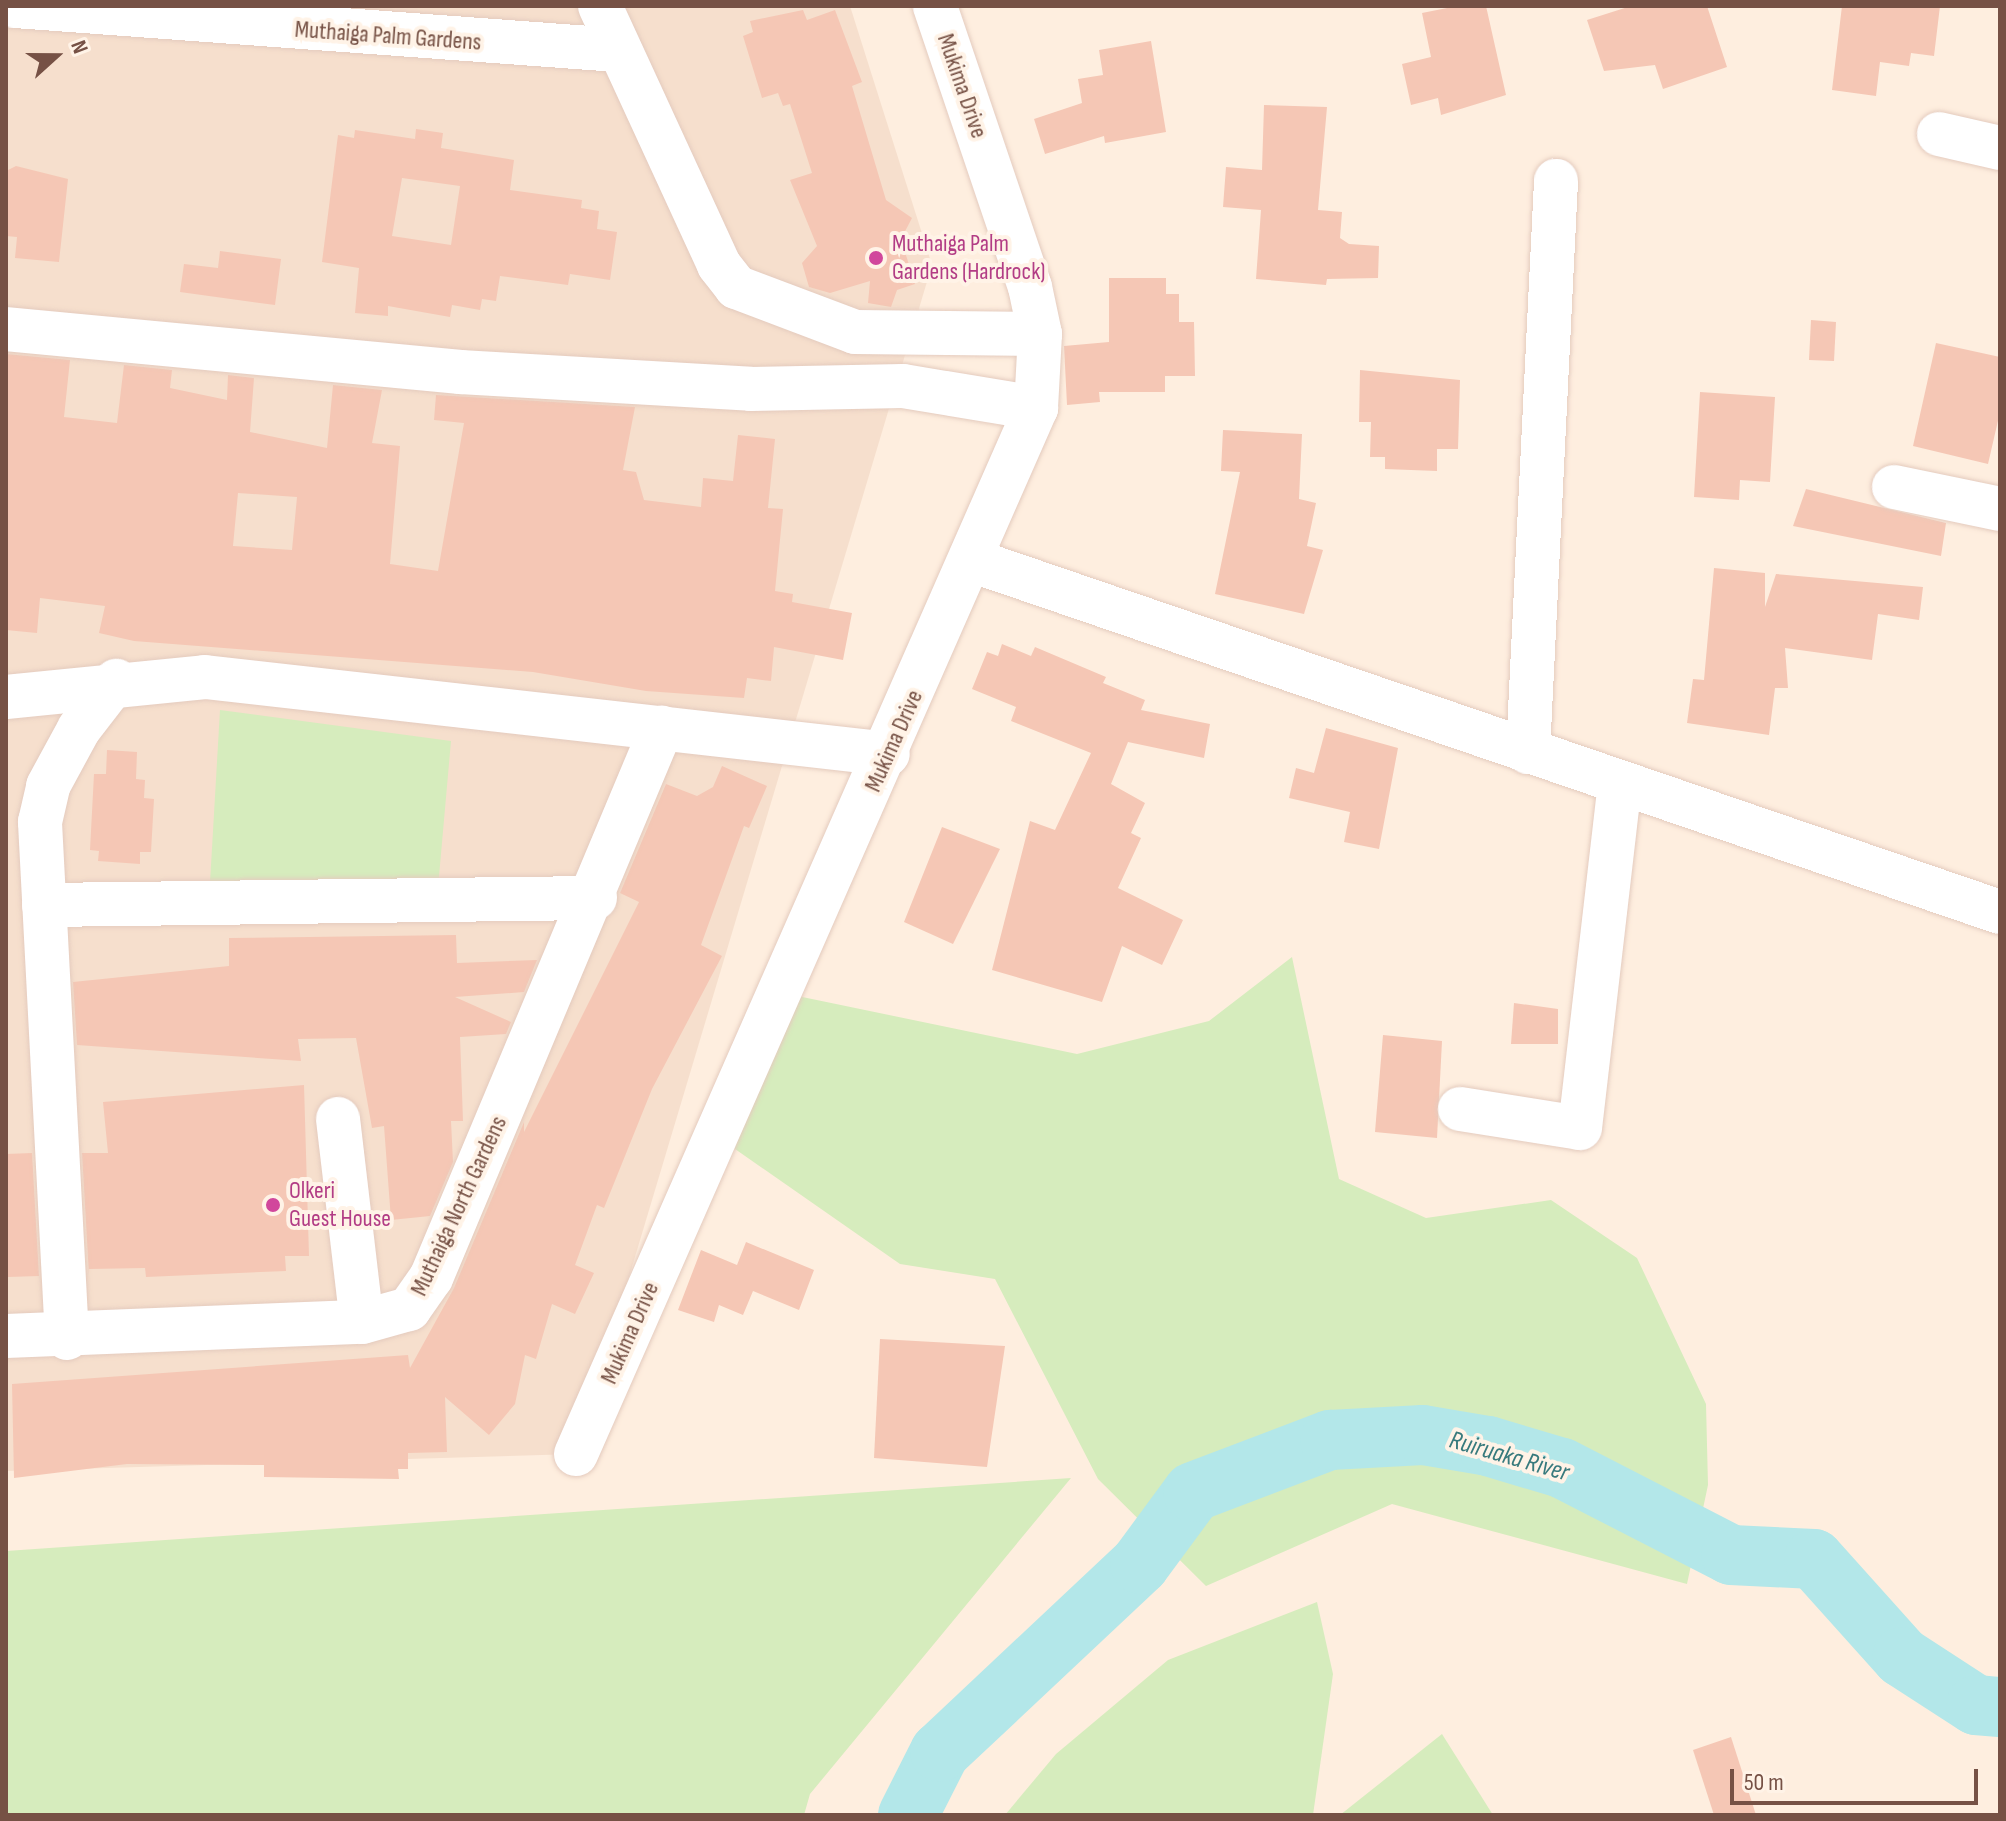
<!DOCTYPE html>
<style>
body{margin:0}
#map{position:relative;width:2006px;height:1821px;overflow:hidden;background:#feeedf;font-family:"Sofia Sans Condensed",sans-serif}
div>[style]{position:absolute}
.residential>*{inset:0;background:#f6dfcd}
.green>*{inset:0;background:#d6ecbd}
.river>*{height:60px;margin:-30px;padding:0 30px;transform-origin:30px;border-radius:30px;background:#b3e7e9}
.building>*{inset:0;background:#f5c7b5}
.roads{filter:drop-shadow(0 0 2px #e4cbbe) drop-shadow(0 0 2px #e4cbbe)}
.minor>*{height:44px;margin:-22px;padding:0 22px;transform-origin:22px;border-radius:22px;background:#fff}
.dots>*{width:22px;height:22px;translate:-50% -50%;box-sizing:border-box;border:4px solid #fff3e7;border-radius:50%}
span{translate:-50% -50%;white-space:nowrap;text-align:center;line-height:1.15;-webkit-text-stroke:8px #fff3e7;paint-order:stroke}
.street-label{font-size:24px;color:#765145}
.hotel-label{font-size:24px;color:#b23c85}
.left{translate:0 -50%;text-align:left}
.water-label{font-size:26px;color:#387a7d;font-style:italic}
.frame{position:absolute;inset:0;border:8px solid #765145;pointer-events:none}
.north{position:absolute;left:16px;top:16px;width:80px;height:80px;-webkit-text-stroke:6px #fff3e7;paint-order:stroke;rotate:69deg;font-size:22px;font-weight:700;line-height:32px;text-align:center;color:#765145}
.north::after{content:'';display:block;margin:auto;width:28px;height:36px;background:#765145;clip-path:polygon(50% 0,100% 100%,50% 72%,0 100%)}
.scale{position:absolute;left:1730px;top:1769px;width:248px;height:36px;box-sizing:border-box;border:4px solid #765145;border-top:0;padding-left:10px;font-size:24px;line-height:28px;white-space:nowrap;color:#765145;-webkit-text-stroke:6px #fff3e7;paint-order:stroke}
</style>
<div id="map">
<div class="residential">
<div style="clip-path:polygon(6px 6px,850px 6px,932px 265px,576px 1454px,6px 1471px)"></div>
</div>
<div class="green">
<div style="clip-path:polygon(220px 710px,451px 741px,437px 899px,209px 900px)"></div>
<div style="clip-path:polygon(1292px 957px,1339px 1179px,1426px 1218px,1551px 1200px,1637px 1258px,1706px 1404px,1708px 1485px,1687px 1584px,1392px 1504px,1206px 1586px,1098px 1479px,995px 1279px,900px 1264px,725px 1142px,783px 993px,1077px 1054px,1209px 1021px)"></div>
<div style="clip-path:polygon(1071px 1478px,810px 1794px,804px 1815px,6px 1815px,6px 1551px)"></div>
<div style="clip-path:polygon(1317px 1602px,1333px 1674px,1313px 1815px,1005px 1815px,1056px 1754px,1168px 1660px)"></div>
<div style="clip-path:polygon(1442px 1734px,1493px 1815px,1340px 1815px)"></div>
</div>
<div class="river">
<div style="left:908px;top:1815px;width:71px;rotate:-63.1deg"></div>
<div style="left:940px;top:1752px;width:274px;rotate:-43.2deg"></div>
<div style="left:1140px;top:1564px;width:89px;rotate:-53.6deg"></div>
<div style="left:1193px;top:1492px;width:147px;rotate:-20.8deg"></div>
<div style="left:1330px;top:1440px;width:93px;rotate:-3.1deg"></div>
<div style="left:1423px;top:1435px;width:66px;rotate:9.6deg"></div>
<div style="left:1488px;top:1446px;width:77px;rotate:16.6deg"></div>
<div style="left:1562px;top:1468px;width:190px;rotate:27.2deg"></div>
<div style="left:1731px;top:1555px;width:83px;rotate:2.8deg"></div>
<div style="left:1814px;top:1559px;width:132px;rotate:48.1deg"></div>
<div style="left:1902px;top:1657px;width:88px;rotate:33deg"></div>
<div style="left:1976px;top:1705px;width:24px;rotate:5deg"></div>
</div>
<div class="building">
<div style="clip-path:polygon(1457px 6px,1486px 6px,1506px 95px,1441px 115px,1438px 98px,1411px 105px,1402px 64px,1431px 57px,1422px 13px)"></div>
<div style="clip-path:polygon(1631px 6px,1707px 6px,1727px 67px,1663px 89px,1655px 65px,1604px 71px,1587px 20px)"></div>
<div style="clip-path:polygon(1842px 6px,1940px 6px,1934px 56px,1911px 53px,1909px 66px,1880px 62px,1876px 96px,1832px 90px)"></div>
<div style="clip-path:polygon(803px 10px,807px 20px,835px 10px,862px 82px,852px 86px,886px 200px,912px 218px,901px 239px,915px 284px,897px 290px,891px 307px,868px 303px,870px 281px,830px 293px,809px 287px,802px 263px,817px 246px,790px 180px,812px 173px,790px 104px,783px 106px,778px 93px,762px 98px,743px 36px,753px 32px,750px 21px)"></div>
<div style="clip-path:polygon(1151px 41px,1166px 132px,1105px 143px,1104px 136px,1045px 154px,1034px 119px,1082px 103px,1078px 79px,1103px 75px,1099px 50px)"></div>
<div style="clip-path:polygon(1264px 105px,1327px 107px,1318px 210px,1342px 212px,1340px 238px,1349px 244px,1379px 246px,1378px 278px,1327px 279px,1326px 285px,1256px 279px,1261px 210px,1223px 207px,1226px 167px,1262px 170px)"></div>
<div style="clip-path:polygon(evenodd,416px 129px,443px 133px,441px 148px,514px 160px,510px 190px,582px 200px,581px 208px,599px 211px,597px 229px,617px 232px,610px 280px,570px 274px,568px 285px,500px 276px,496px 301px,482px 299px,480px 310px,452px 305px,450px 317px,388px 306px,388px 316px,355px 313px,359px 268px,322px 262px,338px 135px,354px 138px,355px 130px,415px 139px,416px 129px,402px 178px,460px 186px,451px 245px,392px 236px,402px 178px)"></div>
<div style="clip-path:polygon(16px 166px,68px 179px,59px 262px,15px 258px,17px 237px,6px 236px,6px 171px)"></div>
<div style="clip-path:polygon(220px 251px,281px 259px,275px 305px,180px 292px,184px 264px,218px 268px)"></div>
<div style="clip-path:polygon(1109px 278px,1166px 278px,1166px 294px,1179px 294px,1179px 322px,1194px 322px,1195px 376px,1165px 376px,1165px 392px,1099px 392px,1100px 402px,1067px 405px,1064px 346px,1109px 342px)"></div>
<div style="clip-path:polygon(1811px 320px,1836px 322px,1834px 361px,1809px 360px)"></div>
<div style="clip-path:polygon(1936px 343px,2000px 357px,2000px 412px,1988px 464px,1913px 446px)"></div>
<div style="clip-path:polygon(evenodd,6px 354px,70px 360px,64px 417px,117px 423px,124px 365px,172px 370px,170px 388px,227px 400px,228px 375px,254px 378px,250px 432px,327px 448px,333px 385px,382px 390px,372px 443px,400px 446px,390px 564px,438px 571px,464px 423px,434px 420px,436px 395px,635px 407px,623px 470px,636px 472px,644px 500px,701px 507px,703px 478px,733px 481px,738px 435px,775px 439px,768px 508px,783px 509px,775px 591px,793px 594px,792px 602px,852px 613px,843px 660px,774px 647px,771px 681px,747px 678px,744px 698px,646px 691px,533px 672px,134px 641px,99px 633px,105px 606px,40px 598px,37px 633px,6px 630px,6px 354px,238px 493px,297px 497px,292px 550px,233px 546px,238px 493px)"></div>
<div style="clip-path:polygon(1360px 370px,1460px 380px,1458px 449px,1437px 449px,1437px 471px,1385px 469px,1385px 457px,1370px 457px,1371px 422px,1359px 422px)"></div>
<div style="clip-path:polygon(1700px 392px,1775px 397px,1770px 482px,1740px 480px,1739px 500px,1694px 497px)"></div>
<div style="clip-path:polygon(1223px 430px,1302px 434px,1299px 499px,1316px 503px,1307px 546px,1323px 550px,1304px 614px,1215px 594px,1240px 472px,1221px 471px)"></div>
<div style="clip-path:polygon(1806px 489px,1946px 523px,1941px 556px,1793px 526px)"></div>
<div style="clip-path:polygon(1714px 568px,1765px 573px,1765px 607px,1776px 574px,1923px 587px,1919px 620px,1878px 614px,1872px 660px,1785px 648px,1788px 688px,1775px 688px,1769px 735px,1687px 723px,1693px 679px,1704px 680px)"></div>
<div style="clip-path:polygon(1002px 644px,1031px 656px,1035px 647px,1106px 677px,1103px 683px,1145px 700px,1141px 710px,1210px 724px,1204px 758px,1128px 742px,1111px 784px,1145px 803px,1131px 833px,1141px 838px,1118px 888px,1183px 920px,1162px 965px,1122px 946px,1102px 1002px,992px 970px,1030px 821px,1055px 830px,1091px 753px,1011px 721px,1016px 707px,972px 689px,987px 652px,998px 656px)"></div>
<div style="clip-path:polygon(1326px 728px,1398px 748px,1379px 849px,1344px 842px,1350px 812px,1289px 798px,1296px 768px,1314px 773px)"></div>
<div style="clip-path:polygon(107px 750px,137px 752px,136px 779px,145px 780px,144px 798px,154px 799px,151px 852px,140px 852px,140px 864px,98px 861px,99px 851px,90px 850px,94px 774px,106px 774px)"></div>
<div style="clip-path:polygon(722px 766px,767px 786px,749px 828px,744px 826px,701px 945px,722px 956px,652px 1089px,604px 1208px,597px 1205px,575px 1265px,594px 1273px,575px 1314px,552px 1304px,536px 1359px,525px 1355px,515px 1404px,489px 1435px,445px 1397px,447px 1452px,408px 1453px,408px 1469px,398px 1469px,399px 1479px,264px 1477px,264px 1465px,127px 1464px,14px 1478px,12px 1384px,408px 1355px,410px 1368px,454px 1288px,524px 1122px,524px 1132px,639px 902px,620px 893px,666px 784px,697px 796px,713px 787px)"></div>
<div style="clip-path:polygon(942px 827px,1000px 849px,953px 944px,904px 922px)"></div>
<div style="clip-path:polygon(456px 935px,457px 963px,537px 960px,524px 992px,455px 997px,511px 1022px,506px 1034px,460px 1037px,463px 1121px,451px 1121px,453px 1162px,430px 1216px,391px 1220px,384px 1126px,372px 1128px,356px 1038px,298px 1039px,301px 1061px,77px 1045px,73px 982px,229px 966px,229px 938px)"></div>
<div style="clip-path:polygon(1514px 1003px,1558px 1009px,1558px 1044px,1511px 1044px)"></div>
<div style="clip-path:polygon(1383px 1035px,1442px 1041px,1437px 1138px,1375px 1132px)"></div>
<div style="clip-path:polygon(304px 1085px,309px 1256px,285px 1256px,286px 1271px,146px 1277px,145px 1268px,89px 1269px,89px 1275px,82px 1153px,108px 1153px,103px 1102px)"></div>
<div style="clip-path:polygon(32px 1153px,39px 1276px,8px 1277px,6px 1154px)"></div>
<div style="clip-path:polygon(746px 1242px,814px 1270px,799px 1310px,753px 1291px,743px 1315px,719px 1305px,714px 1322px,678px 1310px,701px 1250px,737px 1265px)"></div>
<div style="clip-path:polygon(880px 1339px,1005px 1346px,987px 1467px,874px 1458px)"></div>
<div style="clip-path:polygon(1731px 1737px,1756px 1815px,1714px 1815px,1693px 1750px)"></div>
</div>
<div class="roads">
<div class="minor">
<div style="left:15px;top:6px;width:604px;rotate:4.18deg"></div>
<div style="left:600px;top:6px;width:285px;rotate:65.3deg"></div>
<div style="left:719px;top:265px;width:28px;rotate:52deg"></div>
<div style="left:736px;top:287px;width:127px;rotate:20.7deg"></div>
<div style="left:855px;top:332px;width:185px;rotate:0.6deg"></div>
<div style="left:1939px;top:134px;width:63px;rotate:12.9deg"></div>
<div style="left:6px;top:329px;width:456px;rotate:5.4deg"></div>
<div style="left:460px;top:372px;width:291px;rotate:3.3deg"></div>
<div style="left:751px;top:389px;width:152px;rotate:-1.1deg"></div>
<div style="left:903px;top:386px;width:135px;rotate:9.4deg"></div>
<div style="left:1894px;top:487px;width:108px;rotate:11.7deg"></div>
<div style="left:974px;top:561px;width:1084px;rotate:18.89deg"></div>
<div style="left:6px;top:697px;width:200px;rotate:-5.7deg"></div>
<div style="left:205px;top:677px;width:687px;rotate:6.43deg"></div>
<div style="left:1528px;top:752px;width:572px;rotate:-87.19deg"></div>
<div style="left:44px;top:905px;width:551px;rotate:-0.73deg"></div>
<div style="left:1460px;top:1109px;width:121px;rotate:9deg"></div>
<div style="left:1580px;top:1128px;width:347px;rotate:-83.4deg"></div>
<div style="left:338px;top:1119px;width:204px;rotate:83.3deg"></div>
<div style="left:6px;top:1336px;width:356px;rotate:-2.3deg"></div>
<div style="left:362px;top:1322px;width:49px;rotate:-15.5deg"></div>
<div style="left:409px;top:1309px;width:38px;rotate:-55deg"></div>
<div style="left:431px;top:1278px;width:597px;rotate:-67.25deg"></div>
<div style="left:67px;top:1338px;width:517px;rotate:-93deg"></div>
<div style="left:40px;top:822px;width:37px;rotate:-77deg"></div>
<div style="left:48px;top:786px;width:65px;rotate:-61.5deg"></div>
<div style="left:79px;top:729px;width:61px;rotate:-52.4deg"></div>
<div style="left:576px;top:1454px;width:1143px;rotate:-66.26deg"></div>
<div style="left:1036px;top:408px;width:74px;rotate:-86.9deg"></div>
<div style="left:1040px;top:334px;width:48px;rotate:-102deg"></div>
<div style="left:1030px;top:287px;width:297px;rotate:-108.7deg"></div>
</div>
</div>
<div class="dots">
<div style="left:876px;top:258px;background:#d1479c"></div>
<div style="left:273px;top:1205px;background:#d1479c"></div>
</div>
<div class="street-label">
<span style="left:388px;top:36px;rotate:4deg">Muthaiga Palm Gardens</span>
<span style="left:962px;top:86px;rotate:71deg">Mukima Drive</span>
<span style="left:894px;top:741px;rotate:-66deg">Mukima Drive</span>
<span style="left:459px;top:1206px;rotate:-65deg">Muthaiga North Gardens</span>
<span style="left:630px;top:1333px;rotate:-66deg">Mukima Drive</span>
</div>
<div class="hotel-label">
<span class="left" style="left:892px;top:258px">Muthaiga Palm<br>Gardens (Hardrock)</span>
<span class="left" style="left:289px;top:1205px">Olkeri<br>Guest House</span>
</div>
<div class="water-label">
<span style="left:1509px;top:1457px;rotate:16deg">Ruiruaka River</span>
</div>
<div class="frame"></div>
<div class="north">N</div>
<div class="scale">50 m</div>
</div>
